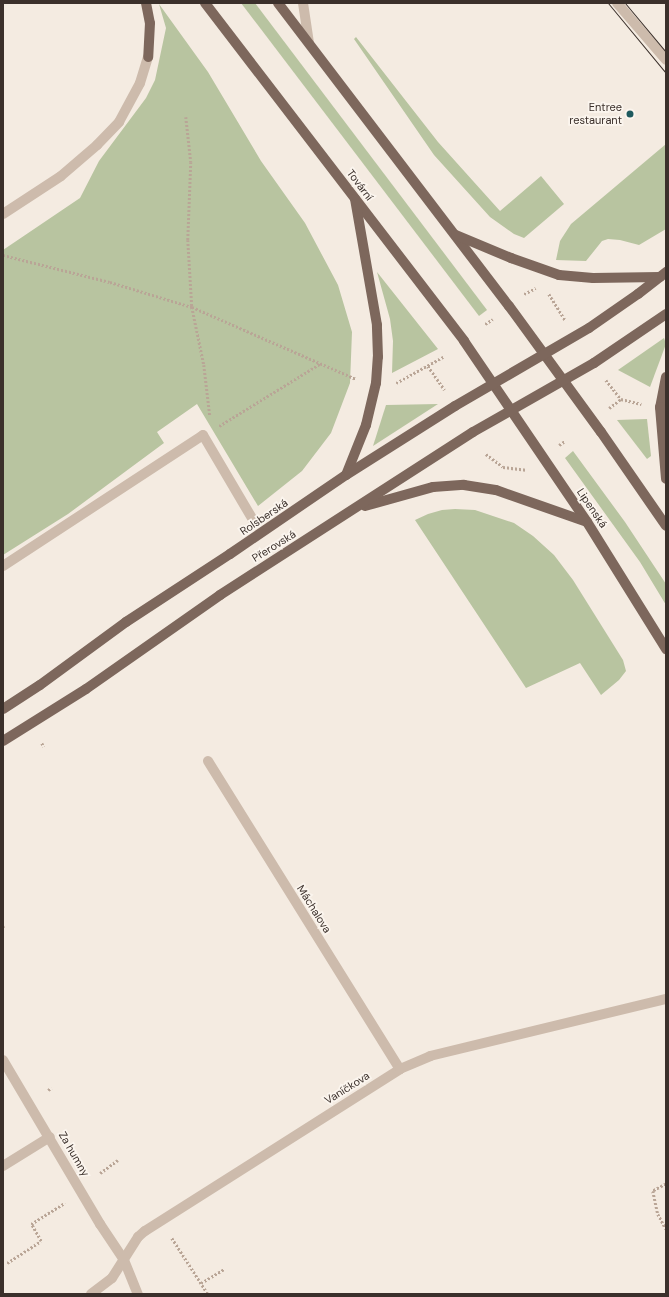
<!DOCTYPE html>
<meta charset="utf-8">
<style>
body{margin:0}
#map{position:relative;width:669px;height:1297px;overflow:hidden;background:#f4ebe1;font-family:"DM Sans",sans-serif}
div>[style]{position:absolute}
.green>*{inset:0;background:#b8c4a0}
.path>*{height:2.5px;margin-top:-1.25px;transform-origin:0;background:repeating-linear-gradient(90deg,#b9a596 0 2px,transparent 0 4px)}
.lane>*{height:10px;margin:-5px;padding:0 5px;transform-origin:5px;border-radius:5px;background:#cdbbac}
.street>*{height:10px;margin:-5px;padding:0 5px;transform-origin:5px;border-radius:5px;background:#cdbbac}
.primary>*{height:10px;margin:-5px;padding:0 5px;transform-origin:5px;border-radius:5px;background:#7d675c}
.tram>*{height:1px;margin:-0.5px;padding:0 0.5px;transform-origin:0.5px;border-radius:0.5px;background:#3b302b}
.dots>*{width:11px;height:11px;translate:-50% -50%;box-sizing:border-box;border:2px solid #fbf5ee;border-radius:50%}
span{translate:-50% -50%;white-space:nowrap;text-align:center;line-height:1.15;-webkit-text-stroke:3.5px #fbf5ee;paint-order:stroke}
.poi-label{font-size:11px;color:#3b302b}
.right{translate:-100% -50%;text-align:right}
.street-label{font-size:11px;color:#3b302b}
.frame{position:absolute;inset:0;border:4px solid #3b302b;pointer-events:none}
</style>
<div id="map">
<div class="green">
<div style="clip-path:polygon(241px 3px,255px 3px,487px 310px,479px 316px)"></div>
<div style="clip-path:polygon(159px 4px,208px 72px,261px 161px,305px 223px,338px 285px,352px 332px,350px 383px,331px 433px,302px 471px,258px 506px,197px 404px,157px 432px,164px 443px,68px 514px,3px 555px,3px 250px,80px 198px,99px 161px,146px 98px,155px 80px,166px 28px)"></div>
<div style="clip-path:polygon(356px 37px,438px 142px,500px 211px,541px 176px,564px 204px,524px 238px,514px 234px,490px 217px,434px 155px,354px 39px)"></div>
<div style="clip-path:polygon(666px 144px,666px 229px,639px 245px,620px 240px,608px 239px,602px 241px,586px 261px,556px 260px,560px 241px,571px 224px)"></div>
<div style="clip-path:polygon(377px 272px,438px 349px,392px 373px,393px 341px,390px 319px)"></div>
<div style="clip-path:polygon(664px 338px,666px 344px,650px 387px,618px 370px)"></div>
<div style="clip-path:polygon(438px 404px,373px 446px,386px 405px)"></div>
<div style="clip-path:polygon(647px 419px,651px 456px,647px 459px,617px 420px)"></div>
<div style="clip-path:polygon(573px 451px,625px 522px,666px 584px,666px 605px,640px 562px,565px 458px)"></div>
<div style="clip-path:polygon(455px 509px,475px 510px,514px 523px,533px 536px,554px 555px,573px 580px,623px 660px,626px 671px,619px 680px,601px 695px,580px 663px,526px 688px,415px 520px,428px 514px,442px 510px)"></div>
</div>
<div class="path">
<div style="left:186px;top:117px;width:45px;rotate:83.7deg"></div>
<div style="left:191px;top:162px;width:78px;rotate:92.2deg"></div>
<div style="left:188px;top:240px;width:67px;rotate:86.6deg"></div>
<div style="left:192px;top:307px;width:59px;rotate:78.3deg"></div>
<div style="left:204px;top:365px;width:51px;rotate:83.3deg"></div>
<div style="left:3px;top:255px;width:110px;rotate:14.2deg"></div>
<div style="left:110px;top:282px;width:86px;rotate:17deg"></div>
<div style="left:192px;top:307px;width:179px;rotate:23.7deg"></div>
<div style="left:524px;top:294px;width:13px;rotate:-27deg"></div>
<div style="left:549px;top:294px;width:31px;rotate:58deg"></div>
<div style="left:485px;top:324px;width:9px;rotate:-32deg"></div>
<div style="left:428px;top:366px;width:29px;rotate:55deg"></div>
<div style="left:606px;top:380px;width:24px;rotate:52deg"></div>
<div style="left:621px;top:399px;width:21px;rotate:14deg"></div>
<div style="left:396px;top:383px;width:54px;rotate:-29deg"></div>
<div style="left:609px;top:408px;width:15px;rotate:-37deg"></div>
<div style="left:219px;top:426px;width:120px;rotate:-31.7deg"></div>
<div style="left:559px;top:445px;width:7px;rotate:-34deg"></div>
<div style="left:486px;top:454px;width:21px;rotate:37deg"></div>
<div style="left:503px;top:467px;width:23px;rotate:7deg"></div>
<div style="left:42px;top:743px;width:4px;rotate:63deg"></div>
<div style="left:3px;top:926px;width:2px;rotate:63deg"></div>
<div style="left:48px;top:1090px;width:4px;rotate:-34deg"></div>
<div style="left:100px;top:1173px;width:22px;rotate:-36deg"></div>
<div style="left:666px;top:1184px;width:15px;rotate:152deg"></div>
<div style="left:653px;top:1191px;width:24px;rotate:78deg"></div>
<div style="left:658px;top:1214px;width:17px;rotate:62deg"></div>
<div style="left:172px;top:1238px;width:67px;rotate:57.3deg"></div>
<div style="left:7px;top:1263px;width:40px;rotate:-32.9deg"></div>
<div style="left:41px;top:1241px;width:20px;rotate:-120deg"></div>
<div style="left:31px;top:1224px;width:40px;rotate:-32deg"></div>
<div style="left:201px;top:1283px;width:27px;rotate:-31deg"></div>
</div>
<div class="lane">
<div style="left:3px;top:566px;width:239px;rotate:-33.2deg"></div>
<div style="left:203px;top:435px;width:99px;rotate:59.5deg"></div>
</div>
<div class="street">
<div style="left:303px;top:3px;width:40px;rotate:81.5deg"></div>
<div style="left:617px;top:3px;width:75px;rotate:49.3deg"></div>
<div style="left:3px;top:214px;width:69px;rotate:-33.2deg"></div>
<div style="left:61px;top:176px;width:48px;rotate:-40.7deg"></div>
<div style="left:97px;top:145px;width:32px;rotate:-46deg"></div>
<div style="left:119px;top:122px;width:44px;rotate:-61.7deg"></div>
<div style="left:140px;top:83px;width:27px;rotate:-73deg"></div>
<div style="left:208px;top:761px;width:363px;rotate:58.1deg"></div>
<div style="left:3px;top:1060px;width:191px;rotate:59.4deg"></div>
<div style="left:100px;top:1224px;width:43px;rotate:56.3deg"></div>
<div style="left:124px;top:1260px;width:37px;rotate:68deg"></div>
<div style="left:3px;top:1166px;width:55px;rotate:-31.7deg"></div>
<div style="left:91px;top:1294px;width:26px;rotate:-37deg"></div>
<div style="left:112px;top:1278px;width:49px;rotate:-57.6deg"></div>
<div style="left:138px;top:1237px;width:9px;rotate:-41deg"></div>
<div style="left:145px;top:1231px;width:302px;rotate:-32.4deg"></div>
<div style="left:400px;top:1069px;width:33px;rotate:-23deg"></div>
<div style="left:430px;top:1056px;width:243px;rotate:-13.6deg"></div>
</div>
<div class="primary">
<div style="left:146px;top:3px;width:20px;rotate:79deg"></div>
<div style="left:150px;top:23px;width:34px;rotate:93deg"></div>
<div style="left:205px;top:3px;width:426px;rotate:52.5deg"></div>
<div style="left:464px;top:341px;width:219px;rotate:55.8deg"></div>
<div style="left:587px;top:522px;width:150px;rotate:58.1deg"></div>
<div style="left:278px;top:3px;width:381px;rotate:52.7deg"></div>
<div style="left:509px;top:306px;width:156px;rotate:53.9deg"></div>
<div style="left:601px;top:432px;width:114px;rotate:55.3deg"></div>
<div style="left:456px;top:235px;width:60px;rotate:22.7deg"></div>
<div style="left:511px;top:258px;width:51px;rotate:19.5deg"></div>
<div style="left:559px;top:275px;width:34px;rotate:5deg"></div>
<div style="left:593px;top:278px;width:67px;rotate:-0.9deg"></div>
<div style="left:666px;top:377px;width:31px;rotate:101deg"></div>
<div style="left:660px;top:407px;width:72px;rotate:85.2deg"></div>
<div style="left:346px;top:475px;width:54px;rotate:-68.2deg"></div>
<div style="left:366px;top:425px;width:43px;rotate:-76.6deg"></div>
<div style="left:376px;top:383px;width:26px;rotate:-86deg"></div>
<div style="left:378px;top:357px;width:32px;rotate:-92deg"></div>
<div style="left:377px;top:325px;width:128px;rotate:-99.9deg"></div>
<div style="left:365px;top:506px;width:71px;rotate:-15.6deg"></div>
<div style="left:433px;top:487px;width:31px;rotate:-4deg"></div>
<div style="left:464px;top:485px;width:32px;rotate:9deg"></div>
<div style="left:496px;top:490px;width:96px;rotate:19.4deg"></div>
<div style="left:3px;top:709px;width:44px;rotate:-33deg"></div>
<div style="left:40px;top:685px;width:107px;rotate:-36.2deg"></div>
<div style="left:126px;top:622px;width:124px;rotate:-33.2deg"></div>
<div style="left:230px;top:554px;width:140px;rotate:-34.3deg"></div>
<div style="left:346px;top:475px;width:129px;rotate:-32.3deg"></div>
<div style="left:455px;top:406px;width:155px;rotate:-30.2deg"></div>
<div style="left:589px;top:328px;width:60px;rotate:-34.8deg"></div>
<div style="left:638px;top:294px;width:36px;rotate:-38deg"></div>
<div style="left:3px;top:741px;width:98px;rotate:-32.1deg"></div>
<div style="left:86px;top:689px;width:164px;rotate:-35deg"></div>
<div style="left:220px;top:595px;width:301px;rotate:-32.8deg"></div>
<div style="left:473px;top:432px;width:139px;rotate:-29.7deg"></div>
<div style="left:594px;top:363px;width:87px;rotate:-34.2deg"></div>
</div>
<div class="tram">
<div style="left:608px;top:3px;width:91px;rotate:50.4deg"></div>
<div style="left:625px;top:3px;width:64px;rotate:50.1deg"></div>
</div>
<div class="dots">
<div style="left:630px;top:114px;background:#1f5a5e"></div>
</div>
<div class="poi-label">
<span class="right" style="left:622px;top:114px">Entree<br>restaurant</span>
</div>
<div class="street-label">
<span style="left:360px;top:185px;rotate:53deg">Tovární</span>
<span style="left:592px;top:508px;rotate:56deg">Lipenská</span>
<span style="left:264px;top:517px;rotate:-34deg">Rolsberská</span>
<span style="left:274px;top:546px;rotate:-32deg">Přerovská</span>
<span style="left:314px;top:909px;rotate:58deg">Máchalova</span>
<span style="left:347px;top:1088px;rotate:-32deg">Vaníčkova</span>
<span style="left:74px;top:1154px;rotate:60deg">Za humny</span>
</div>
<div class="frame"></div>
</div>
